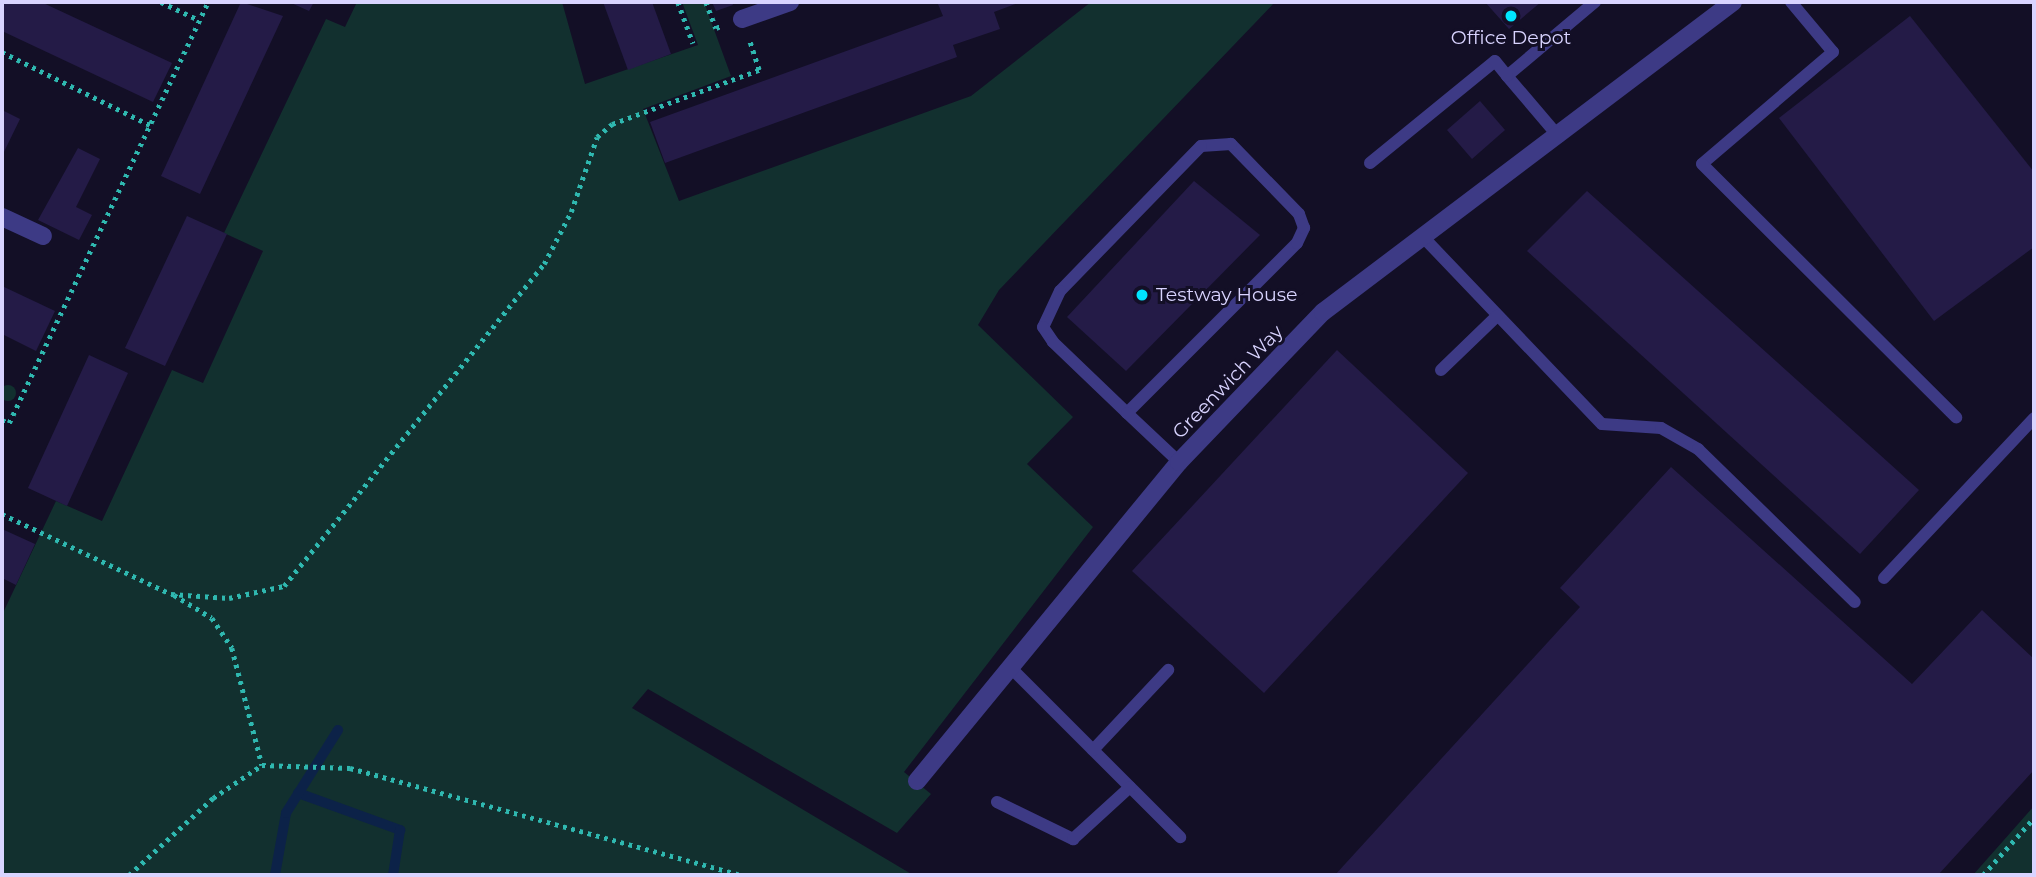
<!DOCTYPE html>
<style>
body{margin:0}
#map{position:relative;width:2036px;height:877px;overflow:hidden;background:#130f26;font-family:Montserrat,sans-serif}
div>[style]{position:absolute}
.green>*{inset:0;background:#12302f}
.round{border-radius:50%}
.stream>*{height:10px;margin:-5px;padding:0 5px;transform-origin:5px;border-radius:5px;background:#0c2248}
.building>*{inset:0;background:#241b47}
.path>*{height:4.5px;margin-top:-2.25px;transform-origin:0;background:repeating-linear-gradient(90deg,#2fb8b0 0 3.5px,transparent 0 8.5px)}
.lane>*{height:12px;margin:-6px;padding:0 6px;transform-origin:6px;border-radius:6px;background:#3d3a85}
.street>*{height:18px;margin:-9px;padding:0 9px;transform-origin:9px;border-radius:9px;background:#3d3a85}
.dots>*{width:19px;height:19px;translate:-50% -50%;box-sizing:border-box;border:4px solid #130f26;border-radius:50%}
span{translate:-50% -50%;white-space:nowrap;text-align:center;line-height:1.15;-webkit-text-stroke:6px #130f26;paint-order:stroke}
.poi-label{font-size:19px;color:#d9d4ff}
.left{translate:0 -50%;text-align:left}
.street-label{font-size:19px;color:#d9d4ff}
.frame{position:absolute;inset:0;border:4px solid #d9d4ff;pointer-events:none}
</style>
<div id="map">
<div class="green">
<div style="clip-path:polygon(357px 2px,562px 2px,585px 84px,698px 45px,682px 2px,704px 2px,731px 76px,643px 109px,679px 201px,971px 96px,1091px 2px,1275px 2px,999px 290px,978px 325px,1073px 417px,1027px 464px,1093px 527px,904px 772px,931px 794px,897px 833px,648px 689px,632px 708px,913px 875px,2px 875px,2px 615px,56px 501px,102px 521px,172px 370px,203px 383px,263px 251px,224px 233px,326px 19px,345px 27px)"></div>
<div class="round" style="left:0;top:385px;width:16px;height:16px"></div>
<div style="clip-path:polygon(2034px 806px,2034px 875px,1973px 875px)"></div>
</div>
<div class="stream">
<div style="left:298px;top:793px;width:109px;rotate:19.9deg"></div>
<div style="left:400px;top:830px;width:46px;rotate:98.8deg"></div>
<div style="left:275px;top:875px;width:63px;rotate:-79.9deg"></div>
<div style="left:286px;top:813px;width:98px;rotate:-57.9deg"></div>
</div>
<div class="building">
<div style="clip-path:polygon(2px 2px,41px 2px,172px 63px,153px 102px,2px 31px)"></div>
<div style="clip-path:polygon(241px 2px,283px 16px,200px 194px,161px 176px)"></div>
<div style="clip-path:polygon(289px 2px,314px 2px,309px 11px)"></div>
<div style="clip-path:polygon(603px 2px,652px 2px,671px 54px,628px 70px)"></div>
<div style="clip-path:polygon(712px 2px,732px 2px,733px 5px,716px 11px)"></div>
<div style="clip-path:polygon(945px 2px,1021px 2px,994px 12px,1000px 29px,953px 45px,957px 57px,665px 163px,650px 122px,943px 16px,938px 4px)"></div>
<div style="clip-path:polygon(1485px 2px,1541px 2px,1509px 29px)"></div>
<div style="clip-path:polygon(1910px 16px,2034px 172px,2034px 247px,1934px 321px,1779px 118px)"></div>
<div style="clip-path:polygon(1480px 101px,1505px 130px,1472px 159px,1447px 130px)"></div>
<div style="clip-path:polygon(2px 110px,20px 119px,2px 156px)"></div>
<div style="clip-path:polygon(78px 148px,100px 159px,76px 207px,92px 215px,79px 240px,38px 220px)"></div>
<div style="clip-path:polygon(1194px 181px,1260px 235px,1126px 371px,1067px 317px)"></div>
<div style="clip-path:polygon(1587px 191px,1919px 490px,1860px 554px,1527px 251px)"></div>
<div style="clip-path:polygon(187px 216px,227px 234px,165px 366px,125px 348px)"></div>
<div style="clip-path:polygon(2px 286px,55px 311px,36px 351px,2px 334px)"></div>
<div style="clip-path:polygon(1337px 350px,1468px 473px,1264px 693px,1132px 571px)"></div>
<div style="clip-path:polygon(89px 355px,128px 373px,67px 506px,28px 488px)"></div>
<div style="clip-path:polygon(1671px 467px,1912px 684px,1982px 610px,2034px 659px,2034px 770px,1938px 875px,1335px 875px,1580px 607px,1560px 588px)"></div>
<div style="clip-path:polygon(2px 529px,35px 544px,16px 585px,2px 578px)"></div>
</div>
<div class="path">
<div style="left:161px;top:2px;width:42px;rotate:25.3deg"></div>
<div style="left:678px;top:2px;width:44px;rotate:69.9deg"></div>
<div style="left:706px;top:2px;width:28px;rotate:69deg"></div>
<div style="left:716px;top:28px;width:5px;rotate:-22deg"></div>
<div style="left:2px;top:52px;width:165px;rotate:26.3deg"></div>
<div style="left:2px;top:420px;width:8px;rotate:23deg"></div>
<div style="left:9px;top:423px;width:466px;rotate:-64.7deg"></div>
<div style="left:2px;top:514px;width:187px;rotate:25.3deg"></div>
<div style="left:171px;top:594px;width:58px;rotate:3.9deg"></div>
<div style="left:229px;top:598px;width:56px;rotate:-12.3deg"></div>
<div style="left:284px;top:586px;width:414px;rotate:-51.1deg"></div>
<div style="left:544px;top:264px;width:59px;rotate:-62.6deg"></div>
<div style="left:571px;top:212px;width:79px;rotate:-70.9deg"></div>
<div style="left:597px;top:137px;width:20px;rotate:-41deg"></div>
<div style="left:612px;top:124px;width:157px;rotate:-20.2deg"></div>
<div style="left:759px;top:70px;width:32px;rotate:-108deg"></div>
<div style="left:174px;top:595px;width:44px;rotate:31.2deg"></div>
<div style="left:212px;top:618px;width:36px;rotate:56deg"></div>
<div style="left:232px;top:648px;width:121px;rotate:75.6deg"></div>
<div style="left:129px;top:875px;width:114px;rotate:-42.5deg"></div>
<div style="left:213px;top:798px;width:59px;rotate:-34deg"></div>
<div style="left:262px;top:765px;width:88px;rotate:2deg"></div>
<div style="left:350px;top:768px;width:404px;rotate:15.3deg"></div>
<div style="left:1983px;top:875px;width:76px;rotate:-48.2deg"></div>
</div>
<div class="lane">
<div style="left:1791px;top:2px;width:65px;rotate:50deg"></div>
<div style="left:1833px;top:52px;width:172px;rotate:139.5deg"></div>
<div style="left:1702px;top:164px;width:359px;rotate:44.9deg"></div>
<div style="left:1559px;top:137px;width:80px;rotate:-130.4deg"></div>
<div style="left:1507px;top:76px;width:115px;rotate:-40.1deg"></div>
<div style="left:1370px;top:163px;width:161px;rotate:-39.2deg"></div>
<div style="left:1495px;top:61px;width:19px;rotate:51deg"></div>
<div style="left:1425px;top:239px;width:256px;rotate:46.3deg"></div>
<div style="left:1602px;top:424px;width:59px;rotate:3.9deg"></div>
<div style="left:1661px;top:428px;width:43px;rotate:29.6deg"></div>
<div style="left:1698px;top:449px;width:219px;rotate:44.3deg"></div>
<div style="left:1441px;top:370px;width:78px;rotate:-44deg"></div>
<div style="left:1127px;top:413px;width:240px;rotate:-45deg"></div>
<div style="left:1297px;top:243px;width:17px;rotate:-65deg"></div>
<div style="left:1304px;top:228px;width:15px;rotate:-110deg"></div>
<div style="left:1299px;top:214px;width:98px;rotate:-134.2deg"></div>
<div style="left:1231px;top:144px;width:30px;rotate:176deg"></div>
<div style="left:1201px;top:146px;width:202px;rotate:134.2deg"></div>
<div style="left:1060px;top:291px;width:40px;rotate:115deg"></div>
<div style="left:1043px;top:327px;width:18px;rotate:56deg"></div>
<div style="left:1053px;top:342px;width:103px;rotate:43.8deg"></div>
<div style="left:1127px;top:413px;width:71px;rotate:43.3deg"></div>
<div style="left:1884px;top:578px;width:219px;rotate:-46.8deg"></div>
<div style="left:1012px;top:669px;width:238px;rotate:45deg"></div>
<div style="left:1093px;top:750px;width:110px;rotate:-46.8deg"></div>
<div style="left:997px;top:802px;width:85px;rotate:26deg"></div>
<div style="left:1073px;top:839px;width:77px;rotate:-42.4deg"></div>
</div>
<div class="street">
<div style="left:742px;top:19px;width:51px;rotate:-19.5deg"></div>
<div style="left:2px;top:217px;width:45px;rotate:24.9deg"></div>
<div style="left:917px;top:781px;width:413px;rotate:-50.6deg"></div>
<div style="left:1179px;top:462px;width:208px;rotate:-46.2deg"></div>
<div style="left:1323px;top:312px;width:514px;rotate:-37.09deg"></div>
</div>
<div class="dots">
<div style="left:1511px;top:16px;background:#00e5ff"></div>
<div style="left:1142px;top:295px;background:#00e5ff"></div>
</div>
<div class="poi-label">
<span style="left:1511px;top:38px">Office Depot</span>
<span class="left" style="left:1156px;top:295px">Testway House</span>
</div>
<div class="street-label">
<span style="left:1228px;top:382px;rotate:-46deg">Greenwich Way</span>
</div>
<div class="frame"></div>
</div>
